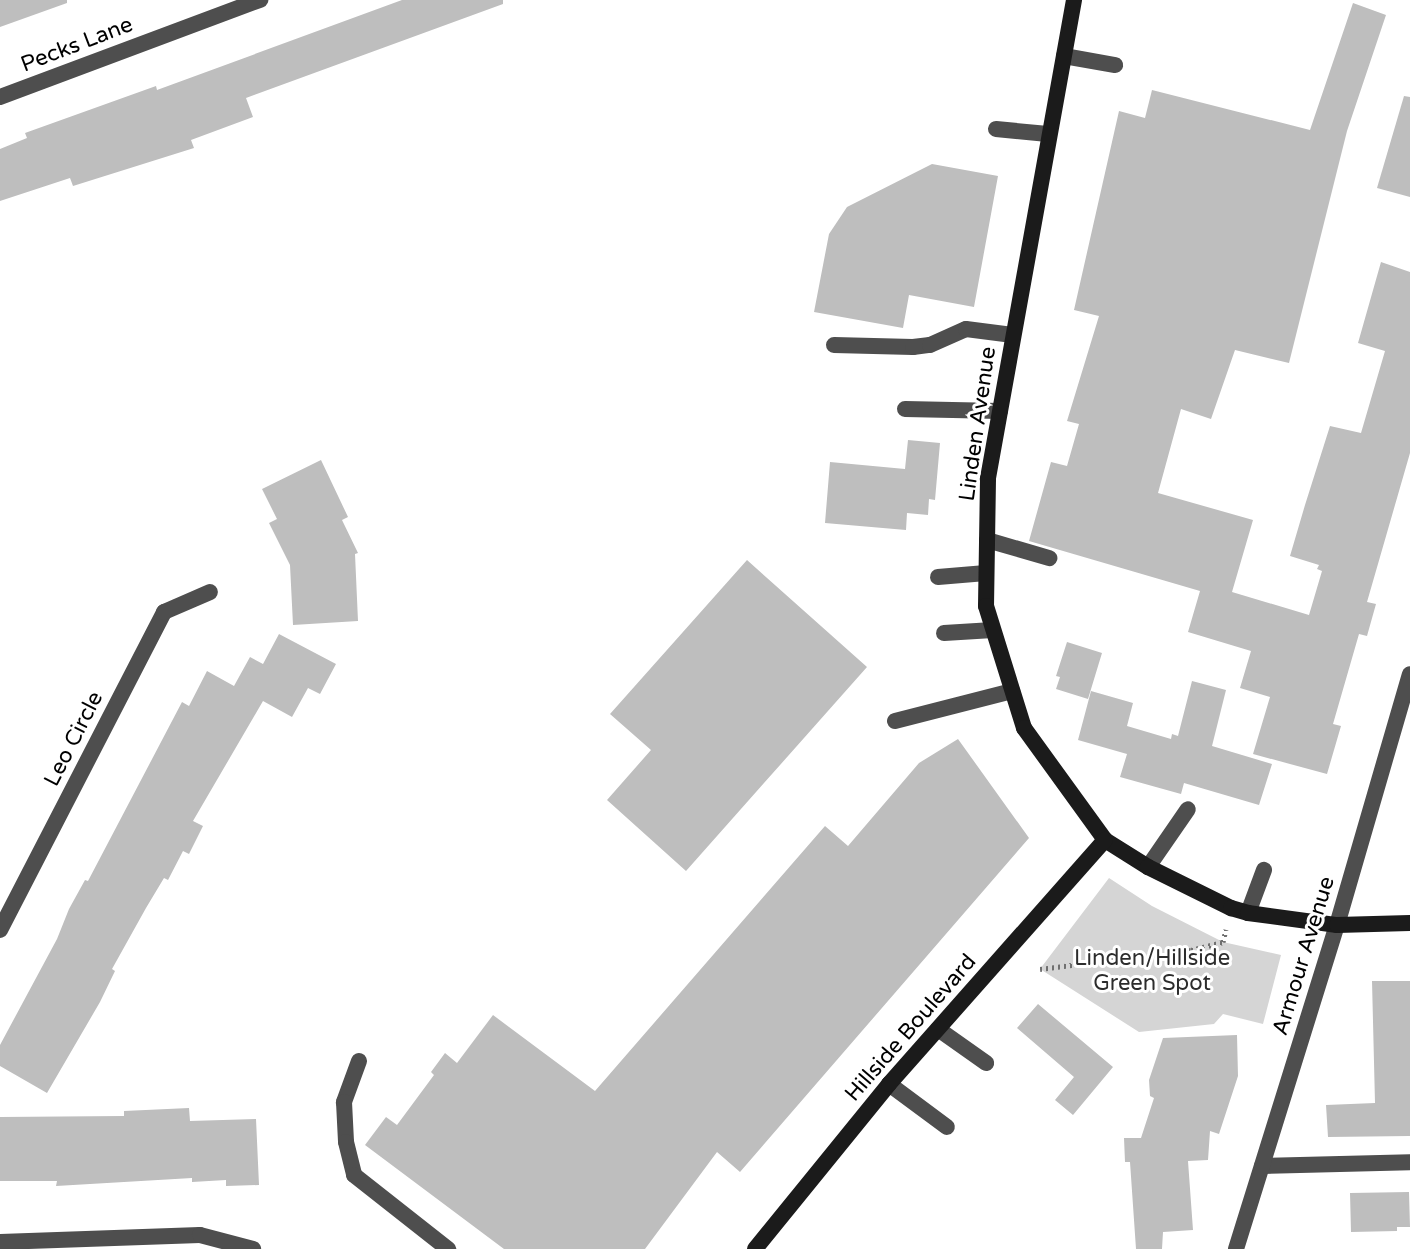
<!DOCTYPE html>
<style>
body{margin:0}
#map{position:relative;width:1410px;height:1249px;overflow:hidden;background:#fff;font-family:"Varela Round",sans-serif}
div>[style]{position:absolute}
.green>*{inset:0;background:#d5d5d5}
.building>*{inset:0;background:#bebebe}
.path>*{height:5px;margin-top:-2.5px;transform-origin:0;background:repeating-linear-gradient(90deg,#707070 0 2px,transparent 0 6px)}
.lane>*{height:16px;margin:-8px;padding:0 8px;transform-origin:8px;border-radius:8px;background:#4e4e4e}
.street>*{height:16px;margin:-8px;padding:0 8px;transform-origin:8px;border-radius:8px;background:#4e4e4e}
.secondary>*{height:16px;margin:-8px;padding:0 8px;transform-origin:8px;border-radius:8px;background:#1b1b1b}
span{translate:-50% -50%;white-space:nowrap;text-align:center;line-height:1.15;-webkit-text-stroke:6px #fff;paint-order:stroke}
.street-label{font-size:22px;color:#000}
.park-label{font-size:22px;color:#2c2c2c}
</style>
<div id="map">
<div class="green">
<div style="clip-path:polygon(1109px 878px,1152px 906px,1223px 942px,1281px 955px,1263px 1024px,1223px 1014px,1214px 1024px,1139px 1032px,1040px 969px)"></div>
</div>
<div class="building">
<div style="clip-path:polygon(0 0,67px 0,67px 3px,0 27px)"></div>
<div style="clip-path:polygon(402px 0,503px 0,503px 4px,246px 98px,253px 117px,191px 140px,194px 148px,73px 186px,70px 178px,0 201px,0 149px,27px 138px,25px 133px,156px 86px,157px 90px)"></div>
<div style="clip-path:polygon(1353px 3px,1386px 15px,1347px 131px,1289px 363px,1235px 350px,1211px 419px,1181px 409px,1158px 493px,1253px 520px,1232px 592px,1309px 615px,1322px 571px,1317px 569px,1319px 565px,1290px 556px,1305px 505px,1330px 426px,1361px 433px,1385px 351px,1358px 343px,1381px 262px,1410px 272px,1410px 453px,1367px 602px,1376px 604px,1367px 636px,1359px 634px,1333px 724px,1341px 726px,1327px 774px,1253px 754px,1270px 697px,1240px 688px,1251px 651px,1188px 632px,1200px 591px,1029px 541px,1051px 462px,1067px 466px,1079px 424px,1067px 421px,1099px 316px,1074px 310px,1119px 111px,1145px 118px,1152px 90px,1310px 130px)"></div>
<div style="clip-path:polygon(1404px 96px,1410px 97px,1410px 197px,1377px 188px)"></div>
<div style="clip-path:polygon(932px 164px,998px 176px,974px 307px,909px 295px,903px 328px,814px 312px,829px 234px,847px 207px)"></div>
<div style="clip-path:polygon(908px 440px,940px 443px,935px 500px,929px 499px,928px 515px,907px 513px,906px 530px,825px 523px,830px 462px,905px 469px)"></div>
<div style="clip-path:polygon(321px 460px,348px 517px,342px 520px,358px 553px,355px 554px,358px 621px,293px 625px,290px 565px,269px 523px,277px 519px,262px 489px)"></div>
<div style="clip-path:polygon(747px 560px,867px 667px,686px 871px,607px 800px,651px 750px,610px 714px)"></div>
<div style="clip-path:polygon(279px 634px,336px 664px,320px 694px,308px 688px,292px 717px,263px 701px,193px 821px,203px 826px,189px 854px,183px 851px,168px 880px,164px 878px,146px 908px,112px 969px,115px 971px,100px 1002px,47px 1093px,0 1066px,0 1045px,57px 939px,69px 909px,85px 880px,88px 881px,182px 702px,189px 706px,207px 671px,234px 686px,250px 657px,263px 664px)"></div>
<div style="clip-path:polygon(1067px 642px,1102px 653px,1088px 699px,1056px 689px,1060px 677px,1056px 676px)"></div>
<div style="clip-path:polygon(1192px 681px,1226px 690px,1212px 746px,1272px 764px,1259px 805px,1184px 783px,1181px 794px,1120px 777px,1127px 754px,1078px 740px,1091px 691px,1133px 703px,1127px 726px,1171px 739px,1172px 734px,1178px 736px)"></div>
<div style="clip-path:polygon(958px 739px,1029px 838px,740px 1172px,717px 1152px,645px 1249px,504px 1249px,365px 1145px,386px 1117px,397px 1125px,434px 1075px,431px 1072px,445px 1053px,457px 1063px,493px 1015px,595px 1091px,825px 826px,848px 846px,919px 763px)"></div>
<div style="clip-path:polygon(1372px 981px,1410px 981px,1410px 1136px,1328px 1137px,1326px 1105px,1375px 1103px)"></div>
<div style="clip-path:polygon(1038px 1004px,1113px 1067px,1073px 1115px,1055px 1100px,1074px 1077px,1017px 1028px)"></div>
<div style="clip-path:polygon(1237px 1035px,1238px 1076px,1219px 1134px,1210px 1131px,1208px 1160px,1188px 1161px,1193px 1230px,1163px 1232px,1162px 1249px,1136px 1249px,1130px 1162px,1125px 1162px,1124px 1138px,1141px 1138px,1154px 1098px,1150px 1096px,1149px 1080px,1163px 1038px)"></div>
<div style="clip-path:polygon(189px 1108px,190px 1121px,256px 1119px,259px 1185px,226px 1186px,226px 1180px,192px 1182px,192px 1178px,56px 1186px,57px 1181px,0 1181px,0 1117px,124px 1116px,124px 1111px)"></div>
<div style="clip-path:polygon(1409px 1192px,1410px 1227px,1397px 1227px,1397px 1231px,1351px 1232px,1350px 1193px)"></div>
</div>
<div class="path">
<div style="left:1040px;top:969px;width:152px;rotate:-7.2deg"></div>
<div style="left:1191px;top:950px;width:33px;rotate:-14deg"></div>
<div style="left:1223px;top:942px;width:13px;rotate:-77deg"></div>
</div>
<div class="lane">
<div style="left:1064px;top:56px;width:52px;rotate:10deg"></div>
<div style="left:996px;top:129px;width:52px;rotate:5.5deg"></div>
<div style="left:834px;top:345px;width:79px;rotate:1.5deg"></div>
<div style="left:913px;top:347px;width:17px;rotate:-7deg"></div>
<div style="left:930px;top:345px;width:39px;rotate:-24deg"></div>
<div style="left:966px;top:329px;width:47px;rotate:7.3deg"></div>
<div style="left:905px;top:409px;width:95px;rotate:1.2deg"></div>
<div style="left:987px;top:540px;width:65px;rotate:16.2deg"></div>
<div style="left:938px;top:577px;width:48px;rotate:-4.8deg"></div>
<div style="left:944px;top:633px;width:49px;rotate:-3.5deg"></div>
<div style="left:895px;top:721px;width:121px;rotate:-14.4deg"></div>
<div style="left:1148px;top:867px;width:70px;rotate:-55.4deg"></div>
<div style="left:1248px;top:913px;width:46px;rotate:-69.6deg"></div>
<div style="left:938px;top:1029px;width:59px;rotate:35.3deg"></div>
<div style="left:359px;top:1061px;width:44px;rotate:110.1deg"></div>
<div style="left:344px;top:1102px;width:40px;rotate:87.1deg"></div>
<div style="left:346px;top:1142px;width:34px;rotate:76deg"></div>
<div style="left:354px;top:1175px;width:120px;rotate:38.2deg"></div>
<div style="left:889px;top:1084px;width:72px;rotate:36.6deg"></div>
<div style="left:1262px;top:1166px;width:148px;rotate:-1.5deg"></div>
</div>
<div class="street">
<div style="left:0;top:97px;width:278px;rotate:-20.5deg"></div>
<div style="left:0;top:930px;width:358px;rotate:-62.7deg"></div>
<div style="left:164px;top:612px;width:50px;rotate:-23.5deg"></div>
<div style="left:0;top:1242px;width:200px;rotate:-2deg"></div>
<div style="left:200px;top:1235px;width:55px;rotate:14.8deg"></div>
<div style="left:1236px;top:1249px;width:339px;rotate:-72.7deg"></div>
<div style="left:1337px;top:925px;width:261px;rotate:-73.8deg"></div>
</div>
<div class="secondary">
<div style="left:1074px;top:0;width:487px;rotate:100.2deg"></div>
<div style="left:988px;top:479px;width:127px;rotate:90.9deg"></div>
<div style="left:986px;top:606px;width:128px;rotate:72.7deg"></div>
<div style="left:1024px;top:728px;width:138px;rotate:54.1deg"></div>
<div style="left:1105px;top:840px;width:51px;rotate:32.1deg"></div>
<div style="left:1148px;top:867px;width:93px;rotate:26.3deg"></div>
<div style="left:1231px;top:908px;width:18px;rotate:16deg"></div>
<div style="left:1248px;top:913px;width:90px;rotate:7.7deg"></div>
<div style="left:1337px;top:925px;width:73px;rotate:-1.6deg"></div>
<div style="left:755px;top:1249px;width:213px;rotate:-50.9deg"></div>
<div style="left:889px;top:1084px;width:326px;rotate:-48.5deg"></div>
</div>
<div class="street-label">
<span style="left:77px;top:45px;rotate:-21deg">Pecks Lane</span>
<span style="left:978px;top:424px;rotate:-82deg">Linden Avenue</span>
<span style="left:74px;top:739px;rotate:-63deg">Leo Circle</span>
<span style="left:1304px;top:956px;rotate:-73deg">Armour Avenue</span>
<span style="left:911px;top:1028px;rotate:-49deg">Hillside Boulevard</span>
</div>
<div class="park-label">
<span style="left:1152px;top:971px">Linden/Hillside<br>Green Spot</span>
</div>
</div>
